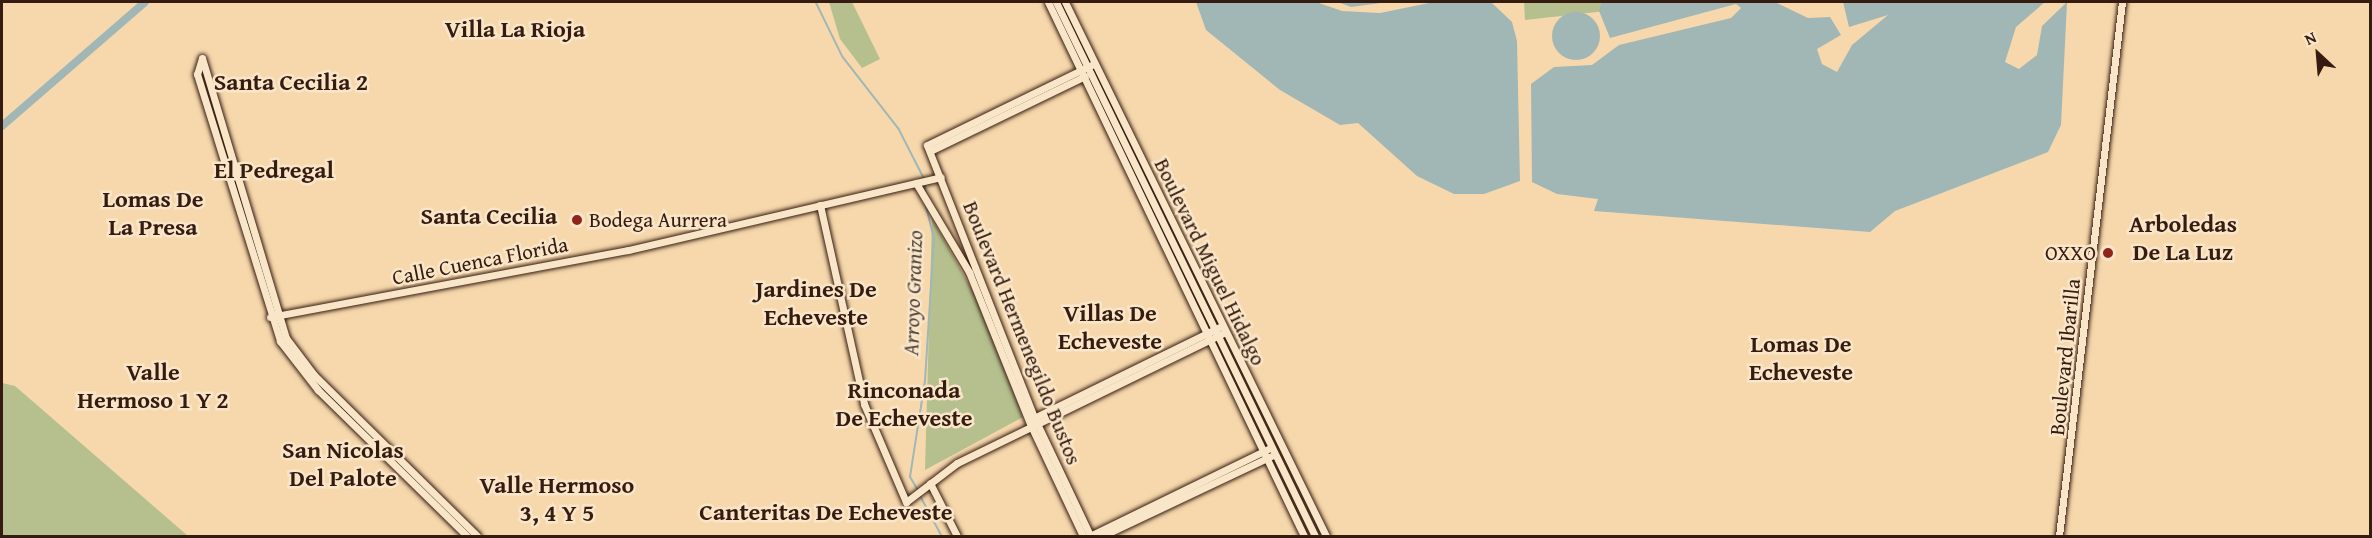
<!DOCTYPE html>
<style>
body{margin:0}
#map{position:relative;width:2372px;height:538px;overflow:hidden;background:#f6d8ac;font-family:"Gentium Book Plus",serif}
div>[style]{position:absolute}
.green>*{inset:0;background:#b6c08f}
.water>*{inset:0;background:#a1b7b5}
.round{border-radius:50%}
.stream>*{height:1.5px;margin:-0.75px;padding:0 0.75px;transform-origin:0.75px;border-radius:0.75px;background:#a1b7b5}
.river>*{height:8px;margin:-4px;padding:0 4px;transform-origin:4px;border-radius:4px;background:#a1b7b5}
.roads{filter:drop-shadow(0 0 2px #361b10) drop-shadow(0 0 2px #361b10)}
.secondary>*{height:7px;margin:-3.5px;padding:0 3.5px;transform-origin:3.5px;border-radius:3.5px;background:#f9e6c9}
.dots>*{width:16px;height:16px;translate:-50% -50%;box-sizing:border-box;border:3px solid #f9e6c9;border-radius:50%}
span{translate:-50% -50%;white-space:nowrap;text-align:center;line-height:1.15;-webkit-text-stroke:5px #f9e6c9;paint-order:stroke}
.poi-label{font-size:21px;color:#361b10}
.left{translate:0 -50%;text-align:left}
.right{translate:-100% -50%;text-align:right}
.street-label{font-size:21px;color:#361b10}
.water-label{font-size:22px;color:#564a42;font-style:italic}
.quarter-label{font-size:24px;color:#361b10;font-weight:700}
.frame{position:absolute;inset:0;border:3px solid #361b10;pointer-events:none}
.north{position:absolute;left:2288px;top:24px;width:60px;height:60px;-webkit-text-stroke:4px #f9e6c9;paint-order:stroke;rotate:334deg;font-size:16px;font-weight:700;line-height:24px;text-align:center;color:#361b10}
.north::after{content:'';display:block;margin:auto;width:21px;height:27px;background:#361b10;clip-path:polygon(50% 0,100% 100%,50% 72%,0 100%)}
</style>
<div id="map">
<div class="green">
<div style="clip-path:polygon(829px 2px,852px 2px,880px 59px,862px 68px,840px 39px)"></div>
<div style="clip-path:polygon(1524px 2px,1687px 2px,1525px 20px)"></div>
<div style="clip-path:polygon(932px 219px,976px 297px,1023px 417px,925px 470px)"></div>
<div style="clip-path:polygon(2px 383px,15px 386px,188px 536px,2px 536px)"></div>
</div>
<div class="water">
<div style="clip-path:polygon(1196px 2px,1316px 2px,1342px 11px,1380px 13px,1434px 2px,1492px 3px,1512px 22px,1517px 41px,1520px 181px,1484px 194px,1454px 194px,1417px 176px,1358px 123px,1340px 125px,1280px 90px,1206px 30px)"></div>
<div style="clip-path:polygon(1338px 2px,1388px 2px,1351px 7px)"></div>
<div style="clip-path:polygon(1602px 2px,1775px 2px,1808px 18px,1830px 17px,1841px 35px,1817px 49px,1822px 64px,1837px 72px,1852px 45px,1888px 15px,1849px 27px,1843px 2px,2045px 2px,2016px 27px,2005px 62px,2019px 69px,2037px 55px,2042px 26px,2067px 2px,2061px 125px,2048px 152px,1895px 211px,1870px 232px,1594px 211px,1598px 199px,1557px 194px,1532px 182px,1531px 84px,1554px 67px,1592px 65px,1619px 45px,1731px 18px,1741px 8px,1736px 4px,1610px 38px,1599px 11px)"></div>
<div class="round" style="left:1552px;top:12px;width:48px;height:48px"></div>
</div>
<div class="stream">
<div style="left:816px;top:2px;width:61px;rotate:63.9deg"></div>
<div style="left:843px;top:57px;width:91px;rotate:52.1deg"></div>
<div style="left:899px;top:129px;width:55px;rotate:63deg"></div>
<div style="left:925px;top:183px;width:10px;rotate:84deg"></div>
<div style="left:918px;top:491px;width:16px;rotate:-120deg"></div>
<div style="left:910px;top:477px;width:97px;rotate:-81.1deg"></div>
<div style="left:925px;top:381px;width:142px;rotate:-86.4deg"></div>
<div style="left:934px;top:239px;width:34px;rotate:-104deg"></div>
<div style="left:920px;top:495px;width:47px;rotate:61.8deg"></div>
</div>
<div class="river">
<div style="left:2px;top:126px;width:189px;rotate:-40.9deg"></div>
</div>
<div class="roads">
<div class="secondary">
<div style="left:1048px;top:2px;width:592px;rotate:64.39deg"></div>
<div style="left:1056px;top:2px;width:593px;rotate:64.13deg"></div>
<div style="left:1065px;top:2px;width:594px;rotate:63.95deg"></div>
<div style="left:202px;top:58px;width:292px;rotate:73.3deg"></div>
<div style="left:286px;top:338px;width:46px;rotate:52.9deg"></div>
<div style="left:314px;top:375px;width:229px;rotate:44.6deg"></div>
<div style="left:202px;top:58px;width:17px;rotate:107deg"></div>
<div style="left:197px;top:74px;width:280px;rotate:72.7deg"></div>
<div style="left:280px;top:341px;width:62px;rotate:52.2deg"></div>
<div style="left:318px;top:390px;width:209px;rotate:44.4deg"></div>
<div style="left:930px;top:151px;width:172px;rotate:-25.8deg"></div>
<div style="left:916px;top:183px;width:104px;rotate:59.2deg"></div>
<div style="left:969px;top:272px;width:166px;rotate:68.1deg"></div>
<div style="left:1031px;top:426px;width:122px;rotate:64.7deg"></div>
<div style="left:820px;top:205px;width:204px;rotate:77.5deg"></div>
<div style="left:864px;top:404px;width:107px;rotate:66.8deg"></div>
<div style="left:906px;top:502px;width:64px;rotate:-37.4deg"></div>
<div style="left:957px;top:463px;width:298px;rotate:-26deg"></div>
<div style="left:270px;top:317px;width:364px;rotate:-10.6deg"></div>
<div style="left:628px;top:250px;width:321px;rotate:-13.1deg"></div>
<div style="left:1032px;top:419px;width:212px;rotate:-26.1deg"></div>
<div style="left:930px;top:483px;width:59px;rotate:63deg"></div>
<div style="left:1089px;top:533px;width:128px;rotate:-115.4deg"></div>
<div style="left:1034px;top:417px;width:292px;rotate:-111.5deg"></div>
<div style="left:927px;top:145px;width:186px;rotate:-25.9deg"></div>
<div style="left:1094px;top:534px;width:194px;rotate:-26deg"></div>
<div style="left:1102px;top:536px;width:187px;rotate:-25.3deg"></div>
<div style="left:2059px;top:536px;width:538px;rotate:-83.27deg"></div>
</div>
</div>
<div class="dots">
<div style="left:577px;top:220px;background:#8f2418"></div>
<div style="left:2108px;top:253px;background:#8f2418"></div>
</div>
<div class="poi-label">
<span class="left" style="left:589px;top:220px">Bodega Aurrera</span>
<span class="right" style="left:2096px;top:253px">OXXO</span>
</div>
<div class="street-label">
<span style="left:480px;top:261px;rotate:-11deg">Calle Cuenca Florida</span>
<span style="left:1210px;top:262px;rotate:64deg">Boulevard Miguel Hidalgo</span>
<span style="left:1022px;top:333px;rotate:68deg">Boulevard Hermenegildo Bustos</span>
<span style="left:2065px;top:357px;rotate:-84deg">Boulevard Ibarilla</span>
</div>
<div class="water-label">
<span style="left:913px;top:293px;rotate:-88deg">Arroyo Granizo</span>
</div>
<div class="quarter-label">
<span style="left:515px;top:29px">Villa La Rioja</span>
<span style="left:291px;top:82px">Santa Cecilia 2</span>
<span style="left:274px;top:170px">El Pedregal</span>
<span style="left:153px;top:213px">Lomas De<br>La Presa</span>
<span style="left:489px;top:216px">Santa Cecilia</span>
<span style="left:2183px;top:238px">Arboledas<br>De La Luz</span>
<span style="left:816px;top:303px">Jardines De<br>Echeveste</span>
<span style="left:1110px;top:327px">Villas De<br>Echeveste</span>
<span style="left:1801px;top:358px">Lomas De<br>Echeveste</span>
<span style="left:153px;top:386px">Valle<br>Hermoso 1 Y 2</span>
<span style="left:904px;top:404px">Rinconada<br>De Echeveste</span>
<span style="left:343px;top:464px">San Nicolas<br>Del Palote</span>
<span style="left:557px;top:499px">Valle Hermoso<br>3, 4 Y 5</span>
<span style="left:826px;top:512px">Canteritas De Echeveste</span>
</div>
<div class="frame"></div>
<div class="north">N</div>
</div>
